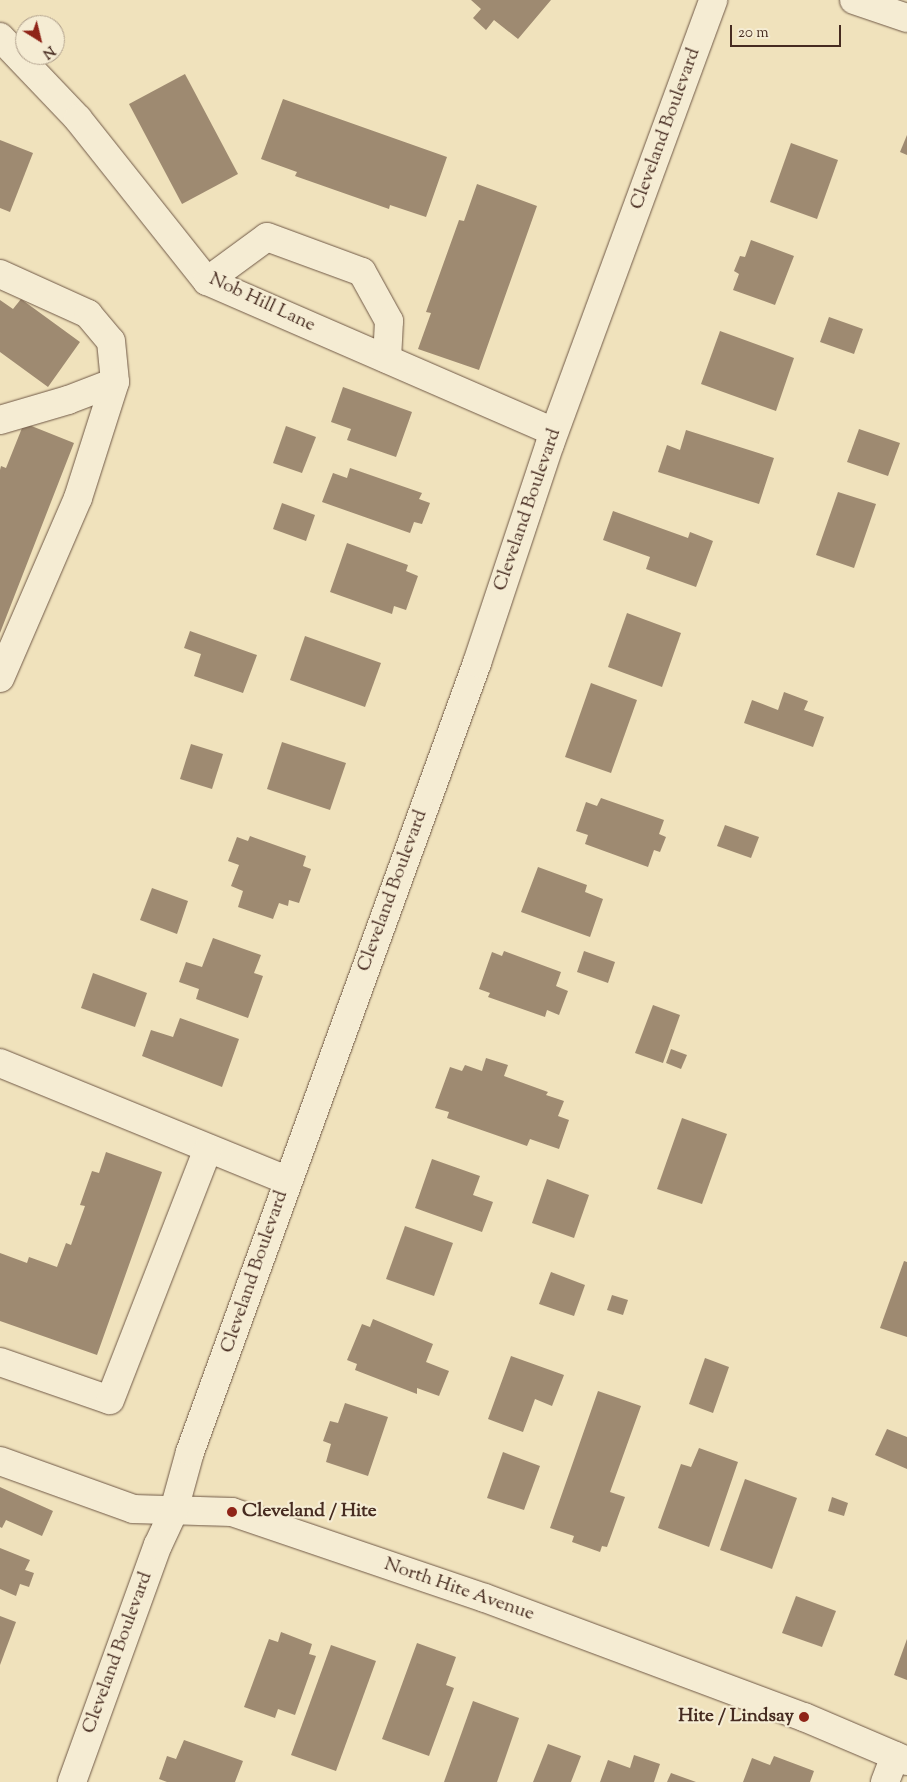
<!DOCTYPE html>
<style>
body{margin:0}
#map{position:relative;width:907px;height:1782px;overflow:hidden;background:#f0e2bc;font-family:"Sorts Mill Goudy",serif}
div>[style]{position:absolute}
.building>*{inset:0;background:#9e8a71}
.roads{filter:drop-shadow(0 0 1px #705947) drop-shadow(0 0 1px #705947)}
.minor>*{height:28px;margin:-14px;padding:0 14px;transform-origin:14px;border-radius:14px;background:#f5ecd3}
.dots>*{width:14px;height:14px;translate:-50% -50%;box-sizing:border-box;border:2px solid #f5ecd3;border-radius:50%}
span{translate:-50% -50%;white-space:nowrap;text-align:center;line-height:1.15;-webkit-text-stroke:4.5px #f5ecd3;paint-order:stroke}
.street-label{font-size:19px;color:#462b20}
.poi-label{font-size:19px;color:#462b20;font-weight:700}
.left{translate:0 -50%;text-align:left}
.right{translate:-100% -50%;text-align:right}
.north{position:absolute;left:15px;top:15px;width:50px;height:50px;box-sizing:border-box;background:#f5ecd3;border:1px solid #af9f8b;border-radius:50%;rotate:144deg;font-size:14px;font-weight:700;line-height:20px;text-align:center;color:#462b20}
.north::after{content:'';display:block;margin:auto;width:18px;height:22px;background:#8f2418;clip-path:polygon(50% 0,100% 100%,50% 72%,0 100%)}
.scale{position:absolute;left:730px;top:25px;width:111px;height:22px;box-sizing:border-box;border:2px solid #462b20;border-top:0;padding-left:6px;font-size:15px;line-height:18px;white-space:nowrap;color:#462b20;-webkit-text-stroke:4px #f5ecd3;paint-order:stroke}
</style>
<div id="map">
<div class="building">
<div style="clip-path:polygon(471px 0,551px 0,518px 39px,494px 20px,486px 30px,473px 18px,481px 9px)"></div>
<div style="clip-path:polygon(185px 74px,238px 174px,182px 204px,129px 104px)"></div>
<div style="clip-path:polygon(283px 99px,447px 157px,426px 217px,390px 205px,389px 209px,295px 176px,297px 172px,261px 159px)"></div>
<div style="clip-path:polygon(907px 135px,907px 155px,900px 152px)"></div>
<div style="clip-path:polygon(0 140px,33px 153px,10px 212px,0 208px)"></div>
<div style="clip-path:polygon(791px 143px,838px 160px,817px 219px,770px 202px)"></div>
<div style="clip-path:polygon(477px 184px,537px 206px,479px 370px,418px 349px,431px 313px,426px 312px,458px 223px,459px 220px,464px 221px)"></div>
<div style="clip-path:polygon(751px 240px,794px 256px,775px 305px,733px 290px,739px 274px,734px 271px,740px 256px,745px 257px)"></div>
<div style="clip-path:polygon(21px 299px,80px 342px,48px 387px,0 352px,0 300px,13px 309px)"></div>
<div style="clip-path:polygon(829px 317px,863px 329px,854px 354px,820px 342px)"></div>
<div style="clip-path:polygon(720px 331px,794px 358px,776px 411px,701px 384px)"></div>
<div style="clip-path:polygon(343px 387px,412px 412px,396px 457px,347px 440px,351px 429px,331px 422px)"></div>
<div style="clip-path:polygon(24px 423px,74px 443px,0 633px,0 470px,1px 466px,6px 468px)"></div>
<div style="clip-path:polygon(286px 426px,316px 437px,302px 473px,273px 463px)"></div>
<div style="clip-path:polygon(859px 429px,900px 443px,888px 476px,847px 462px)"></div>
<div style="clip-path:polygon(686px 430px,774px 458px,759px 504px,658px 472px,667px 445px,680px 450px)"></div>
<div style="clip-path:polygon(350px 468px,422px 493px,419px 499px,430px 503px,422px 524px,414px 522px,410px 533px,322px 502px,333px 473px,347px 478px)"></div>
<div style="clip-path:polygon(838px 492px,876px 504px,854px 568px,816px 555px)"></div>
<div style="clip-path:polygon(282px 503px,315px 515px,306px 541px,273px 529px)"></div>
<div style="clip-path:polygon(613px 511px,688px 538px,690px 532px,713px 541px,696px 587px,646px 569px,650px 557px,603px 540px)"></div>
<div style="clip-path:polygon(347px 543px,408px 565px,406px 571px,418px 576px,406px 610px,394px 606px,392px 614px,330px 592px)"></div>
<div style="clip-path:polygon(627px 613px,681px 633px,662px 687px,608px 667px)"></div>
<div style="clip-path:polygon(190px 631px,257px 655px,243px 693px,194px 676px,201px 654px,184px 648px)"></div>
<div style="clip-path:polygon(305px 636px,381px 663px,365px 707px,290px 680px)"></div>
<div style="clip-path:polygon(591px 683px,637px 700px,611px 773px,565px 757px)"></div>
<div style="clip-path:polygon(784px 692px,808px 701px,804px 710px,824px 717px,813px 747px,744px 723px,752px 700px,778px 710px)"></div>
<div style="clip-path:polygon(282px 742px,346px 763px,330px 810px,267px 789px)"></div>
<div style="clip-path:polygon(191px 744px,223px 754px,212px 789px,180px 779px)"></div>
<div style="clip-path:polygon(601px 798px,664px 820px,659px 834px,666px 837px,660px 852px,654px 850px,648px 867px,585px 844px,588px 835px,576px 831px,586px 802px,597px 806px)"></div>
<div style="clip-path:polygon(725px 825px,759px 837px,751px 858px,717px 846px)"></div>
<div style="clip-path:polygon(250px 836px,306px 856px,303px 866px,311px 869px,299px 903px,289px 900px,288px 906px,279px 903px,273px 919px,238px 907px,243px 891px,231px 886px,239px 865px,228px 861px,237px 837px,248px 841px)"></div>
<div style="clip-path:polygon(538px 867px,587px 885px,585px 892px,603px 899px,590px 937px,521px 912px)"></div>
<div style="clip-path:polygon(152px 888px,188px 901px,177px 934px,140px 920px)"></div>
<div style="clip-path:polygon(213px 938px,261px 955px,254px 973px,263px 976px,248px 1018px,196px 999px,199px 989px,179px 982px,186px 962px,202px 967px)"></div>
<div style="clip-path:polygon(504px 951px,561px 972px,556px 986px,568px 991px,559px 1015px,547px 1010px,545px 1017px,488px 997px,490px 993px,479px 989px,492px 952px,502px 956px)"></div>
<div style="clip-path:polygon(584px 951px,615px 962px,608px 983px,577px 972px)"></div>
<div style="clip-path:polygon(93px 973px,147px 993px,135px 1027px,81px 1008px)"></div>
<div style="clip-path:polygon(653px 1005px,680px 1015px,663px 1063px,635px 1053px)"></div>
<div style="clip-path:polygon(180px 1018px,239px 1039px,222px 1087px,142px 1056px,151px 1030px,173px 1037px)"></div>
<div style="clip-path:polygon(671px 1049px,687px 1055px,681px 1069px,666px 1063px)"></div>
<div style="clip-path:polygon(486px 1058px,508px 1065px,504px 1076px,548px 1092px,546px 1095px,564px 1101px,558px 1116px,569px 1120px,559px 1149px,530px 1139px,527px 1146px,447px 1118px,449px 1112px,435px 1108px,450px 1067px,462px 1071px,465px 1065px,482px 1071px)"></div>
<div style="clip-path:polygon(682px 1118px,727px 1134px,702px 1204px,657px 1189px)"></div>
<div style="clip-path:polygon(106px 1152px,162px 1172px,97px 1355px,0 1321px,0 1253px,27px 1263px,29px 1257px,57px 1267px,66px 1243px,71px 1245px,85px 1206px,80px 1205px,92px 1171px,99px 1173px)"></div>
<div style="clip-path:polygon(432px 1159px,480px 1176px,473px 1195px,493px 1202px,482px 1232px,415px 1208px)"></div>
<div style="clip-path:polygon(547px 1179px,589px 1195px,574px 1238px,532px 1223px)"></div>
<div style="clip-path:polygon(405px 1226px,453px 1243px,434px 1296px,386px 1279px)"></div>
<div style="clip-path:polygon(904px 1261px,907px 1262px,907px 1337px,880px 1328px)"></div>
<div style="clip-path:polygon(551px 1272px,585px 1285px,574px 1316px,539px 1304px)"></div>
<div style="clip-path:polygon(612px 1295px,628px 1300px,623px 1315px,607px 1310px)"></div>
<div style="clip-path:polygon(373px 1319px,433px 1344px,426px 1362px,449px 1371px,439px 1396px,417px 1388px,417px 1394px,355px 1370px,357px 1364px,347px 1360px,362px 1324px,370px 1327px)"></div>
<div style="clip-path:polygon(511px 1356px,564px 1375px,552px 1406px,535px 1399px,523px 1432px,488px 1419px)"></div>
<div style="clip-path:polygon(705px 1358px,729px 1367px,713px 1413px,689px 1404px)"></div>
<div style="clip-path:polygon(598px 1391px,641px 1406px,610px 1492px,625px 1497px,607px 1547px,602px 1546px,600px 1552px,572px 1542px,574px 1536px,550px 1528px)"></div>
<div style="clip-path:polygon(345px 1403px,388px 1417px,368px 1476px,326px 1462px,331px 1444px,323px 1441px,330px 1421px,338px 1423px)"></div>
<div style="clip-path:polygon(887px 1429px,907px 1437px,907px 1469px,875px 1455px)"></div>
<div style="clip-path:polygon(699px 1448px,738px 1462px,709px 1547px,658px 1528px,681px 1464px,691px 1467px)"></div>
<div style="clip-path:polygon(503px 1452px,540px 1466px,524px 1510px,487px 1498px)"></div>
<div style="clip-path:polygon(745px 1479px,797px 1498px,772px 1569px,720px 1550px)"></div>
<div style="clip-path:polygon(0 1487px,53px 1511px,42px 1536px,6px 1520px,2px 1528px,0 1527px)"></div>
<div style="clip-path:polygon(832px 1497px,848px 1503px,844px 1516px,828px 1511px)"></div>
<div style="clip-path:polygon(0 1548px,30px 1560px,25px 1570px,34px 1573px,29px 1587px,20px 1584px,16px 1596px,0 1589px)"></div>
<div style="clip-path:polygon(796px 1596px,836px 1611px,822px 1647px,782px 1633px)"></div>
<div style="clip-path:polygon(0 1616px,16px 1622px,0 1665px)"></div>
<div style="clip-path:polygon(281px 1632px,312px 1644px,309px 1654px,316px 1656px,295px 1715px,278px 1709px,275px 1718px,244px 1707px,269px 1639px,278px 1642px)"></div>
<div style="clip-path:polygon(907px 1639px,907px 1680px,894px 1675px)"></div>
<div style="clip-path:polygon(417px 1643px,456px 1657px,446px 1685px,454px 1688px,429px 1756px,382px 1739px)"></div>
<div style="clip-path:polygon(331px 1645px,376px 1661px,336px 1771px,291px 1755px)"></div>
<div style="clip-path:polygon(473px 1701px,519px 1718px,497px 1782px,444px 1782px)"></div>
<div style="clip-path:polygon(184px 1740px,243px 1761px,235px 1782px,167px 1782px,159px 1779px,167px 1756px,176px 1759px)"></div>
<div style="clip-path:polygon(548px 1744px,581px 1756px,571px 1782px,533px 1782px)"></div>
<div style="clip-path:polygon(634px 1755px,660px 1764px,654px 1782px,600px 1782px,608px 1760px,630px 1768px)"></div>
<div style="clip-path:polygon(774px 1756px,814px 1771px,810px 1782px,743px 1782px,752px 1758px,770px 1765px)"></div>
<div style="clip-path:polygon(671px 1773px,696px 1782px,667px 1782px)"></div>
</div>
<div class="roads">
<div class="minor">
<div style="left:854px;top:0;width:56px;rotate:18.8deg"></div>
<div style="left:0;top:37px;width:113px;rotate:46.4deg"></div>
<div style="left:78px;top:119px;width:207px;rotate:51.5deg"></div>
<div style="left:207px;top:281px;width:378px;rotate:23.5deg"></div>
<div style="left:0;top:274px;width:97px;rotate:24.4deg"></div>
<div style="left:88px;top:314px;width:35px;rotate:50deg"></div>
<div style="left:111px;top:341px;width:41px;rotate:84.4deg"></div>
<div style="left:115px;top:382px;width:122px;rotate:107.7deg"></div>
<div style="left:78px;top:498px;width:196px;rotate:113.4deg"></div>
<div style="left:207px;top:281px;width:74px;rotate:-36.3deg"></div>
<div style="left:267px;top:237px;width:101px;rotate:20.2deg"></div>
<div style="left:362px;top:272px;width:56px;rotate:61.1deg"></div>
<div style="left:389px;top:321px;width:38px;rotate:93deg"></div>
<div style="left:0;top:420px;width:71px;rotate:-16.4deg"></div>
<div style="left:68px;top:400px;width:50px;rotate:-21deg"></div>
<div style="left:0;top:1063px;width:310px;rotate:22.2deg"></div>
<div style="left:0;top:1362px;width:116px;rotate:19.1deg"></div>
<div style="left:110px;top:1400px;width:269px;rotate:-68.7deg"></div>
<div style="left:0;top:1461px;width:141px;rotate:19.8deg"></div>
<div style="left:133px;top:1509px;width:99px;rotate:1.7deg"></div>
<div style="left:232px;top:1512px;width:267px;rotate:18.8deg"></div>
<div style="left:485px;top:1598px;width:340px;rotate:20.5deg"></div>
<div style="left:804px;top:1717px;width:112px;rotate:23.1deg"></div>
<div style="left:72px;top:1782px;width:252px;rotate:-70.1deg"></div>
<div style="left:158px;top:1545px;width:38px;rotate:-65deg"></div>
<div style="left:174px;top:1510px;width:60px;rotate:-74.6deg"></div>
<div style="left:190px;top:1452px;width:840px;rotate:-70.01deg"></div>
<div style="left:477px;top:663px;width:231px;rotate:-71.6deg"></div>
<div style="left:550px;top:444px;width:473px;rotate:-69.8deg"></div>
<div style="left:885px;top:1782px;width:28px;rotate:-69deg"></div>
</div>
</div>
<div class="dots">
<div style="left:232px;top:1512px;background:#8f2418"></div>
<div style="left:804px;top:1717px;background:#8f2418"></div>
</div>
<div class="street-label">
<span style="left:666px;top:129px;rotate:-70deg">Cleveland Boulevard</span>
<span style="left:262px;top:303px;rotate:25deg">Nob Hill Lane</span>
<span style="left:528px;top:510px;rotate:-71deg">Cleveland Boulevard</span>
<span style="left:393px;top:891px;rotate:-70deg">Cleveland Boulevard</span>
<span style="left:255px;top:1272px;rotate:-71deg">Cleveland Boulevard</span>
<span style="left:459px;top:1590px;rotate:19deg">North Hite Avenue</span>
<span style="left:118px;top:1653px;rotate:-70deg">Cleveland Boulevard</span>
</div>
<div class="poi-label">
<span class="left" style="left:242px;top:1512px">Cleveland / Hite</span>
<span class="right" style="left:794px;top:1717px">Hite / Lindsay</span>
</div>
<div class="north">N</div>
<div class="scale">20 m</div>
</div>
